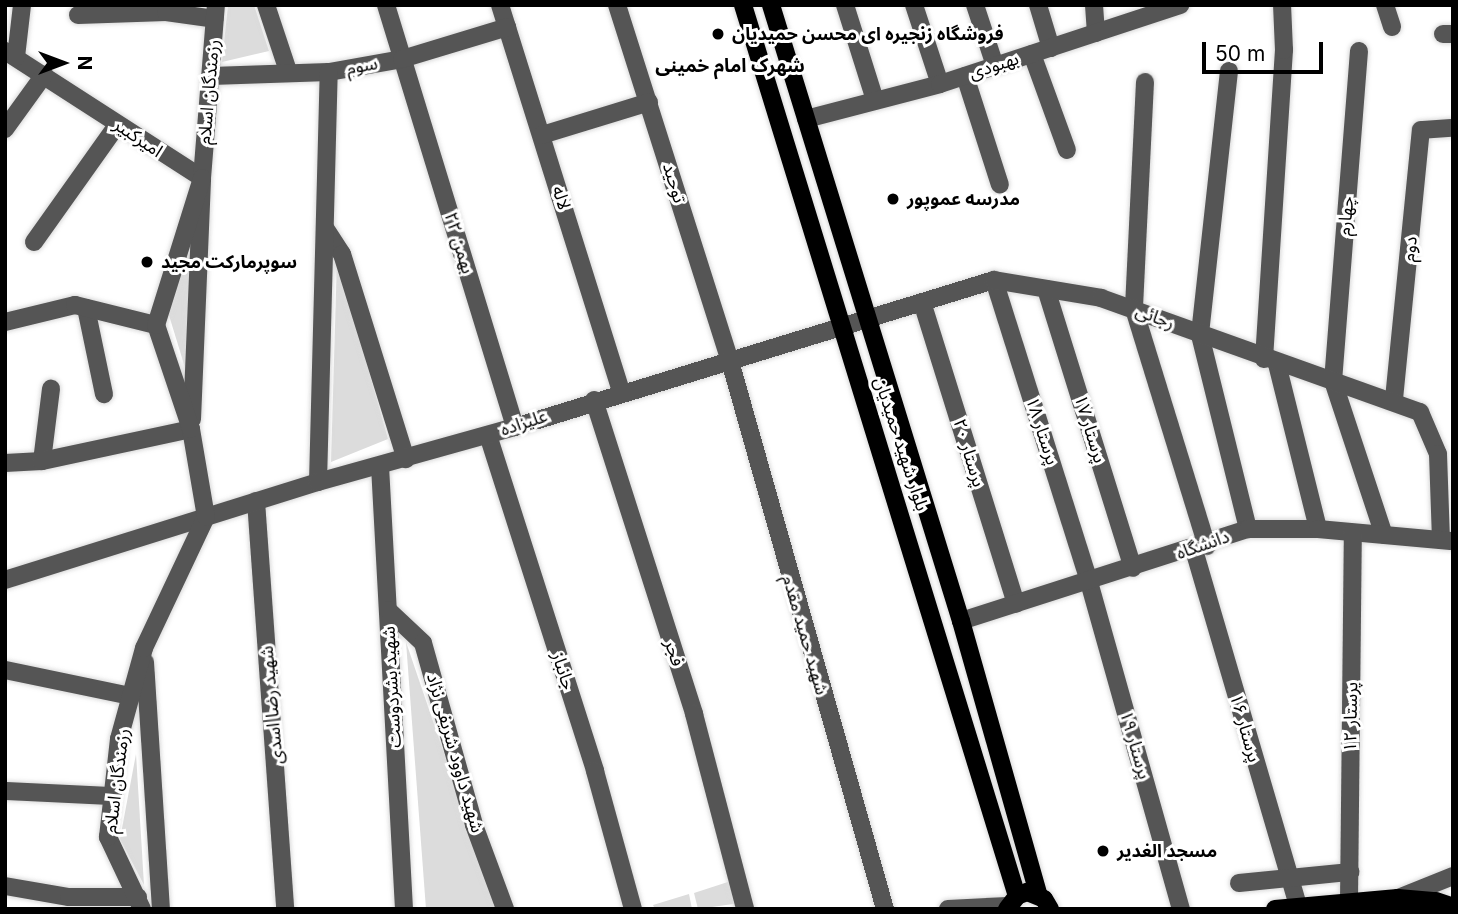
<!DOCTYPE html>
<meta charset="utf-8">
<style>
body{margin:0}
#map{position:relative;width:1458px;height:914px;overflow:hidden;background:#fff;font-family:Inter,"Noto Sans Arabic",sans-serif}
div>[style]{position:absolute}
.green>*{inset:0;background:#dcdcdc}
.roads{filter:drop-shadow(0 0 2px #dbdbdb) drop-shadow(0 0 2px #dbdbdb)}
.minor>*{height:18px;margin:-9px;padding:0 9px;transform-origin:9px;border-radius:9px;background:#555}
.major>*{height:18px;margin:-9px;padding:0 9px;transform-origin:9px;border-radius:9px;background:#000}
.dots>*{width:19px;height:19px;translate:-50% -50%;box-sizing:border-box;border:4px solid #fff;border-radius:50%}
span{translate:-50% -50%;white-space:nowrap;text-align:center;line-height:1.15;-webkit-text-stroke:6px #fff;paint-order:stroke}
.poi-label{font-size:18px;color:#000;font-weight:700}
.left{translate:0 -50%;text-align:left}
.street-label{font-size:18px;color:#000}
.neighbourhood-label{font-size:19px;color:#000;font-weight:700}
.frame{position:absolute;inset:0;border:7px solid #000;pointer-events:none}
.north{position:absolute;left:28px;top:28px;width:70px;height:70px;-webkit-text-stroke:5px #fff;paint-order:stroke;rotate:90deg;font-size:19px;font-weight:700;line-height:28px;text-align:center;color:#000}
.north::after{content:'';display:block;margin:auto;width:24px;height:32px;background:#000;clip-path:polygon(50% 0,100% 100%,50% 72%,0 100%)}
.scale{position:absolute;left:1202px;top:42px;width:121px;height:32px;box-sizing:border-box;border:4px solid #000;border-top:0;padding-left:9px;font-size:21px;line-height:24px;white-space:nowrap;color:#000;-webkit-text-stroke:5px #fff;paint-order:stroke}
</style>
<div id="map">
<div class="green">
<div style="clip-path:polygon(228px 5px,254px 5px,269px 51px,222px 62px)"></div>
<div style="clip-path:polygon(194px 227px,190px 384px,168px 312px)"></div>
<div style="clip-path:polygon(337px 259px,388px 439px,331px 462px)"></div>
<div style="clip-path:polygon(406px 642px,497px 909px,426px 909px)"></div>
<div style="clip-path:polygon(136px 754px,144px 885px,120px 839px)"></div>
<div style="clip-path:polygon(734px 880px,740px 903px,698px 909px,694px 893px)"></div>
<div style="clip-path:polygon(689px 894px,692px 909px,655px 909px,653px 905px)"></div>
</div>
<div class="roads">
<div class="minor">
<div style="left:266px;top:5px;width:70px;rotate:71.6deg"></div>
<div style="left:386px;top:5px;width:441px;rotate:73deg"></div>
<div style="left:500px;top:5px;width:405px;rotate:72.6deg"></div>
<div style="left:617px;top:5px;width:374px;rotate:72.4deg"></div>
<div style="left:730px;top:361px;width:569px;rotate:74.21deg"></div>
<div style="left:845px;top:5px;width:100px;rotate:72.5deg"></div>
<div style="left:914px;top:5px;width:83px;rotate:71.8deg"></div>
<div style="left:975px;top:5px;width:64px;rotate:71.8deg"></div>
<div style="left:1038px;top:5px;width:45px;rotate:73.2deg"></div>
<div style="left:1094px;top:5px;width:28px;rotate:86deg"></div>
<div style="left:1385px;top:5px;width:23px;rotate:72deg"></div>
<div style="left:78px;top:15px;width:88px;rotate:-2deg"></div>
<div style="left:166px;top:12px;width:49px;rotate:8.1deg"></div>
<div style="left:1443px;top:34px;width:10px"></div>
<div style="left:5px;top:51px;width:234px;rotate:32.8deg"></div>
<div style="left:1359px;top:51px;width:331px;rotate:94.5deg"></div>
<div style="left:1333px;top:381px;width:162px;rotate:71.7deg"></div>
<div style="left:1032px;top:54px;width:102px;rotate:70deg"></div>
<div style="left:16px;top:57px;width:52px;rotate:-83.4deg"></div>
<div style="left:1229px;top:71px;width:266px;rotate:96.3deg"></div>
<div style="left:1200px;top:335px;width:200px;rotate:76.1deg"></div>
<div style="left:211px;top:76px;width:118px;rotate:-1.9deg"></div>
<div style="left:329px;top:72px;width:74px;rotate:-10.1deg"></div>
<div style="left:402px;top:59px;width:110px;rotate:-16.9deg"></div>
<div style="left:965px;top:76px;width:114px;rotate:72.2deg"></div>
<div style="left:1145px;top:82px;width:227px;rotate:92.8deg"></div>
<div style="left:1134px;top:309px;width:248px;rotate:72.9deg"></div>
<div style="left:806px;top:119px;width:138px;rotate:-14.6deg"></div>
<div style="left:940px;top:84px;width:253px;rotate:-18.2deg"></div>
<div style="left:5px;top:129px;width:67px;rotate:-54.2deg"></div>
<div style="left:542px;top:135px;width:112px;rotate:-17.1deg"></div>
<div style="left:325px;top:228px;width:31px;rotate:57deg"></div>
<div style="left:342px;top:254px;width:215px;rotate:72.7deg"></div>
<div style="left:34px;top:242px;width:143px;rotate:-54.6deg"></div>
<div style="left:994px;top:280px;width:317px;rotate:72.5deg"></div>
<div style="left:1089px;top:582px;width:340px;rotate:74.3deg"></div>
<div style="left:1046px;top:289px;width:292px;rotate:72.7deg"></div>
<div style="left:922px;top:302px;width:316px;rotate:72.7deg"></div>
<div style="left:86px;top:308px;width:88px;rotate:78.2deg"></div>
<div style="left:5px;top:322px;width:72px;rotate:-13.7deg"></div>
<div style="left:75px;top:305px;width:83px;rotate:13.9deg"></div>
<div style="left:1264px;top:359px;width:310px;rotate:-86.3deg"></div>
<div style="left:1284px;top:50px;width:45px;rotate:-92.5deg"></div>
<div style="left:1277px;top:364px;width:170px;rotate:76deg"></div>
<div style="left:1394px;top:399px;width:270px;rotate:-84.3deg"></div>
<div style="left:1421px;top:130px;width:32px;rotate:-4deg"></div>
<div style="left:594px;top:400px;width:330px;rotate:72.3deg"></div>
<div style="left:694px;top:714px;width:202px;rotate:75.3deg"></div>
<div style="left:192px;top:419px;width:241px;rotate:-87.6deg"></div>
<div style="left:202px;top:178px;width:174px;rotate:-85.4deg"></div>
<div style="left:488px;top:435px;width:353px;rotate:72.3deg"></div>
<div style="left:595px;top:771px;width:143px;rotate:74.6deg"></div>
<div style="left:42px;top:461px;width:73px;rotate:-82.9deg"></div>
<div style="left:5px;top:463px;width:37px;rotate:-3deg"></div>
<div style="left:42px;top:461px;width:152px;rotate:-12.1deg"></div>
<div style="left:380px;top:466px;width:444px;rotate:86.9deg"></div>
<div style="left:318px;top:482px;width:410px;rotate:-88.5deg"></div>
<div style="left:256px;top:501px;width:409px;rotate:85.9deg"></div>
<div style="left:1194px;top:550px;width:371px;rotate:73.7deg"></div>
<div style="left:5px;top:580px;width:328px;rotate:-17.4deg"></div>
<div style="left:318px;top:482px;width:205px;rotate:-15.6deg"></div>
<div style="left:515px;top:427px;width:501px;rotate:-17.06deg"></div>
<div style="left:994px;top:280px;width:109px;rotate:9.5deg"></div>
<div style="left:1101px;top:298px;width:339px;rotate:19.7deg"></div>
<div style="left:1420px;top:412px;width:46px;rotate:66.8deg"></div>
<div style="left:1438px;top:454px;width:86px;rotate:88deg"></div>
<div style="left:388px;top:610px;width:48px;rotate:43.3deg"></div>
<div style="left:423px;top:643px;width:189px;rotate:74.3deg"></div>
<div style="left:474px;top:825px;width:90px;rotate:69.7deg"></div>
<div style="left:961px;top:621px;width:301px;rotate:-17.8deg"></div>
<div style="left:1248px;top:529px;width:70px"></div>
<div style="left:1318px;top:529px;width:133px;rotate:5.2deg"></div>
<div style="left:145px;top:662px;width:248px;rotate:86.3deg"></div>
<div style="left:5px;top:670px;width:129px;rotate:11.7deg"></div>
<div style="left:5px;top:791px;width:107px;rotate:2.7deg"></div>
<div style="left:1239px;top:883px;width:112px;rotate:-5.7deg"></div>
<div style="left:5px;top:886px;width:65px;rotate:9.8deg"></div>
<div style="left:69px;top:897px;width:69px"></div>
<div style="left:1398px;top:898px;width:59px;rotate:-21.8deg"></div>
<div style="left:1349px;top:901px;width:368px;rotate:-89.4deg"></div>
<div style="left:142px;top:909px;width:80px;rotate:-115.3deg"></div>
<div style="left:108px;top:837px;width:99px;rotate:-83.6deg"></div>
<div style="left:119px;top:739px;width:94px;rotate:-74.6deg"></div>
<div style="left:144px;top:648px;width:145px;rotate:-64.7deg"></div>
<div style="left:206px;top:517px;width:89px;rotate:-99.7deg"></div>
<div style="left:191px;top:429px;width:110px;rotate:-108.6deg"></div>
<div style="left:156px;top:325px;width:154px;rotate:-72.6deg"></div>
<div style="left:948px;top:909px;width:60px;rotate:-2.9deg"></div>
</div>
<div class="major">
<div style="left:743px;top:5px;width:932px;rotate:72.91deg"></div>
<div style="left:771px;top:5px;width:645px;rotate:72.86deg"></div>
<div style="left:961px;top:621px;width:284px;rotate:74.2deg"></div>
<div style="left:1007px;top:909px;width:16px;rotate:-52deg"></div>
<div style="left:1017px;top:896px;width:11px;rotate:-22deg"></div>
<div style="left:1027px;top:892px;width:18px;rotate:22deg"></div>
<div style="left:1044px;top:899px;width:12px;rotate:59deg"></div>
<div style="left:1275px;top:909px;width:123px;rotate:-5.1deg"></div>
<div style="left:1398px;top:898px;width:38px;rotate:5deg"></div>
<div style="left:1436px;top:901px;width:18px;rotate:19deg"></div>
</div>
</div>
<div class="dots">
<div style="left:718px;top:34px;background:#000"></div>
<div style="left:893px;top:199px;background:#000"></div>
<div style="left:147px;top:262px;background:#000"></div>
<div style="left:1103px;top:851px;background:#000"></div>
</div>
<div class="poi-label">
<span class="left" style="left:732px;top:34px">فروشگاه زنجیره ای محسن حمیدیان</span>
<span class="left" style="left:907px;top:199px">مدرسه عموپور</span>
<span class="left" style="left:161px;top:262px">سوپرمارکت مجید</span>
<span class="left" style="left:1117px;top:851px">مسجد الغدیر</span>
</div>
<div class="street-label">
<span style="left:362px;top:66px;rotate:-10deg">سوم</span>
<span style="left:994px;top:66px;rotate:-18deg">بهبودی</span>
<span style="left:209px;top:92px;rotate:-85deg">رزمندگان اسلام</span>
<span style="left:138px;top:138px;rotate:34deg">امیرکبیر</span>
<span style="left:674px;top:183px;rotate:73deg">توحید</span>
<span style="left:561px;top:198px;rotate:73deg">لاله</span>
<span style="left:1346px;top:216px;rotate:-85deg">چهارم</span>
<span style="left:459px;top:243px;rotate:73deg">۲۲ بهمن</span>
<span style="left:1410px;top:249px;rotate:-84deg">دوم</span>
<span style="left:1155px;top:317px;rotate:21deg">رجائی</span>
<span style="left:524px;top:423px;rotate:-18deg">علیزاده</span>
<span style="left:1090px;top:429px;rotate:73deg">پرستار ۱۷</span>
<span style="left:1042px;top:431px;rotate:72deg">پرستار ۱۸</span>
<span style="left:901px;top:444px;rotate:72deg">بلوار شهید حمیدیان</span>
<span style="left:969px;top:453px;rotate:73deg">پرستار ۲۰</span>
<span style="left:1203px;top:545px;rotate:-19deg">دانشگاه</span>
<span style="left:805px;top:635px;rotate:74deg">شهید حمید مقدم</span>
<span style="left:674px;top:653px;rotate:72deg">فجر</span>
<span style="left:563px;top:671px;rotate:72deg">جانباز</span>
<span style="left:392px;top:687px;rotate:-93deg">شهید بشردوست</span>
<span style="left:272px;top:705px;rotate:-95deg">شهید رضا اسدی</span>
<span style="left:1351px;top:717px;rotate:-89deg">پرستار ۱۲</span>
<span style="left:1245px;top:728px;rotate:74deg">پرستار ۱۶</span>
<span style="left:1135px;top:745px;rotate:74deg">پرستار ۱۹</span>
<span style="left:455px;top:753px;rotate:74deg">شهید داوود شریفی نژاد</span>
<span style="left:117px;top:781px;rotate:-83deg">رزمندگان اسلام</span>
</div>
<div class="neighbourhood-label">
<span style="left:730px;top:66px">شهرک امام خمینی</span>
</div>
<div class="frame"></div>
<div class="north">N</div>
<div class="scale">50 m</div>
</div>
